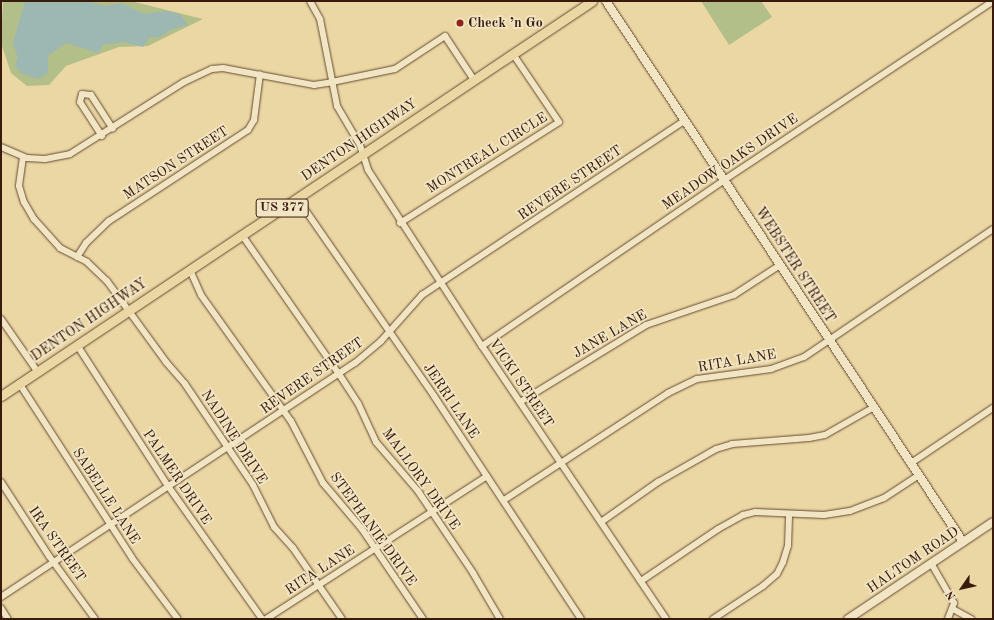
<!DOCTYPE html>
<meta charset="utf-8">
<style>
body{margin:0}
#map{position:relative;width:994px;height:620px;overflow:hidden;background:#ebd7a4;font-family:"Old Standard TT",serif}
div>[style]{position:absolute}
.green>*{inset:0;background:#b3bf88}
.water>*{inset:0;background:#9db7b2}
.roads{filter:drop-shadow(0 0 1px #654a33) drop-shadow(0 0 1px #654a33)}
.street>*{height:6px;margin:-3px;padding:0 3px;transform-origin:3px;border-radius:3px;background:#f2e5c4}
.secondary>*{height:8px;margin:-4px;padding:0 4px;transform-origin:4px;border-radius:4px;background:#f2e5c4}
.primary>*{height:9px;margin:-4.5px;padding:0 4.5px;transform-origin:4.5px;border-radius:4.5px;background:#ebd7a4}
.dots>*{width:11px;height:11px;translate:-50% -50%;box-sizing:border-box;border:2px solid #f2e5c4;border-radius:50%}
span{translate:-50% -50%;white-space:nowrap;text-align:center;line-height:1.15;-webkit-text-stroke:3.5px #f2e5c4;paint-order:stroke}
.shield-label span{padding:1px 3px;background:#f2e5c4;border:1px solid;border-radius:3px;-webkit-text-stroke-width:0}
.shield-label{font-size:13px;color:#381b0d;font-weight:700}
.poi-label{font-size:14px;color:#381b0d;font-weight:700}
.left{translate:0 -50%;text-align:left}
.street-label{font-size:14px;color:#381b0d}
.frame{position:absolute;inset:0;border:2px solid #381b0d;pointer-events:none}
.north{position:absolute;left:942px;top:568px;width:40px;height:40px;-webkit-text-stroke:3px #f2e5c4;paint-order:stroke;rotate:236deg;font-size:11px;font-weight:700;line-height:16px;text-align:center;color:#381b0d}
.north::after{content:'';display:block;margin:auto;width:14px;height:18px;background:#381b0d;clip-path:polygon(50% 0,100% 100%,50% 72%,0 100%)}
</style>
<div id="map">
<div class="green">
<div style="clip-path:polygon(3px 1px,131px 1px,203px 19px,148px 46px,119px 47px,66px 66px,49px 85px,27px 86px,11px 73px,1px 43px)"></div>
<div style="clip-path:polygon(701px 1px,761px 1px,772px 17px,729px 45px)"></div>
</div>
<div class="water">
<div style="clip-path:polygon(25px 1px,86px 1px,105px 6px,121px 3px,144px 14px,165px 11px,180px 14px,188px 25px,170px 30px,160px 37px,150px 37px,143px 47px,124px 42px,102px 45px,99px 53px,66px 43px,48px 56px,48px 73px,38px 79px,21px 73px,15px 65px,18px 58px,13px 43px)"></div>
</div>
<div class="roads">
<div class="street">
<div style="left:310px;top:1px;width:21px;rotate:61deg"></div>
<div style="left:320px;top:19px;width:89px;rotate:78.9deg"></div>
<div style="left:337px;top:106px;width:45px;rotate:59.5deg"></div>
<div style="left:360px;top:145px;width:26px;rotate:72deg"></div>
<div style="left:368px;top:170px;width:210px;rotate:57.1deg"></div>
<div style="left:482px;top:346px;width:329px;rotate:56deg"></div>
<div style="left:102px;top:136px;width:40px;rotate:-122.9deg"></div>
<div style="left:80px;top:102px;width:8px;rotate:-76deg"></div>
<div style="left:82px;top:94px;width:9px;rotate:6deg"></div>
<div style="left:91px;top:95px;width:40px;rotate:57.1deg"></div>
<div style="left:1px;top:147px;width:28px;rotate:23deg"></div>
<div style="left:27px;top:158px;width:18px;rotate:3deg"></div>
<div style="left:45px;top:159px;width:25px;rotate:-11deg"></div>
<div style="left:70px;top:154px;width:135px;rotate:-32.3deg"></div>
<div style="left:184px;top:82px;width:31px;rotate:-25deg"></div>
<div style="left:212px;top:69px;width:11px;rotate:-5deg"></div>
<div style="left:223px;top:68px;width:93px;rotate:10.6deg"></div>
<div style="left:314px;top:85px;width:18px;rotate:-9deg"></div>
<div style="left:332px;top:82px;width:64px;rotate:-11.7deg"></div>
<div style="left:395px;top:69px;width:60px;rotate:-33.4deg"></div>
<div style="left:445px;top:36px;width:53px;rotate:56.6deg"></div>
<div style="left:23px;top:157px;width:29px;rotate:98deg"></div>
<div style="left:19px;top:186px;width:17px;rotate:73deg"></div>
<div style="left:24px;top:202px;width:20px;rotate:60deg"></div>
<div style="left:34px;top:219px;width:39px;rotate:48deg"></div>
<div style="left:60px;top:248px;width:30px;rotate:27deg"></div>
<div style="left:87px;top:262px;width:28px;rotate:44deg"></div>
<div style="left:107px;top:281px;width:100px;rotate:53.9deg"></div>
<div style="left:166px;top:362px;width:29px;rotate:49deg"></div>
<div style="left:185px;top:384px;width:122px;rotate:56deg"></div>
<div style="left:253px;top:485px;width:47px;rotate:63.4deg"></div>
<div style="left:274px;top:527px;width:28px;rotate:48deg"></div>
<div style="left:293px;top:548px;width:86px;rotate:55.4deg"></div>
<div style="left:297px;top:198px;width:241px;rotate:55.3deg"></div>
<div style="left:434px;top:396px;width:267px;rotate:56.6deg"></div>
<div style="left:400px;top:223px;width:188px;rotate:-32.4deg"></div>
<div style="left:559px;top:122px;width:82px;rotate:-124.1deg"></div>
<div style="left:242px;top:235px;width:169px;rotate:55.1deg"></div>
<div style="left:339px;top:374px;width:35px;rotate:57deg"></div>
<div style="left:358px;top:403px;width:43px;rotate:65.2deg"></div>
<div style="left:376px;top:442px;width:65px;rotate:49.4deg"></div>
<div style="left:418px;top:491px;width:99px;rotate:56.1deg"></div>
<div style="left:473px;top:573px;width:53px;rotate:59.6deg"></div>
<div style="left:77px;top:257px;width:17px;rotate:-57deg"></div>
<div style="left:86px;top:243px;width:32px;rotate:-44deg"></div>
<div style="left:109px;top:221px;width:166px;rotate:-33.2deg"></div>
<div style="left:248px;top:130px;width:12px;rotate:-59deg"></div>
<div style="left:254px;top:120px;width:46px;rotate:-82.6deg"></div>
<div style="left:190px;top:270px;width:27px;rotate:66deg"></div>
<div style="left:201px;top:295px;width:155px;rotate:54.5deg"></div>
<div style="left:291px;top:421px;width:70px;rotate:62.7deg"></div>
<div style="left:323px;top:483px;width:60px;rotate:49.7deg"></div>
<div style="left:362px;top:529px;width:109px;rotate:55.9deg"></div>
<div style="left:1px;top:319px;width:63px;rotate:55.3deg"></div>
<div style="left:77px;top:345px;width:168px;rotate:57.2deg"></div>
<div style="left:168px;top:486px;width:163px;rotate:54.7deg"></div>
<div style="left:482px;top:346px;width:293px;rotate:-34.4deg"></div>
<div style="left:724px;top:180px;width:323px;rotate:-33.6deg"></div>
<div style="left:19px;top:383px;width:208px;rotate:57.1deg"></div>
<div style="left:132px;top:558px;width:76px;rotate:53deg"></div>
<div style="left:520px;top:402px;width:148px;rotate:-31.4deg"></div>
<div style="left:646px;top:325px;width:93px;rotate:-18.8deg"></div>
<div style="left:734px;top:295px;width:55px;rotate:-33.1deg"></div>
<div style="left:911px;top:463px;width:99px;rotate:-33.9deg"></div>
<div style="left:1px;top:482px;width:88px;rotate:57deg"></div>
<div style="left:49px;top:556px;width:78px;rotate:53.9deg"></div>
<div style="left:504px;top:500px;width:196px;rotate:-33.1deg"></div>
<div style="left:668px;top:393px;width:32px;rotate:-26deg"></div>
<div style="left:697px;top:379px;width:75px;rotate:-7.7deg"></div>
<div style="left:771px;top:369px;width:35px;rotate:-20deg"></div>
<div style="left:804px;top:357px;width:228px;rotate:-34.1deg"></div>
<div style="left:601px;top:522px;width:70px;rotate:-35.1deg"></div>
<div style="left:658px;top:482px;width:67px;rotate:-29.6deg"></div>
<div style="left:716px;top:449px;width:17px;rotate:-17deg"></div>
<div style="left:732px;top:444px;width:77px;rotate:-4.5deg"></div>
<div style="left:809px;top:438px;width:16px;rotate:-11deg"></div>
<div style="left:825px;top:435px;width:56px;rotate:-29.7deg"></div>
<div style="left:931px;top:563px;width:46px;rotate:60.1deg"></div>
<div style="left:954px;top:603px;width:17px;rotate:111deg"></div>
<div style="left:641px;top:581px;width:93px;rotate:-34deg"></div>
<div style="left:718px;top:529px;width:29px;rotate:-29deg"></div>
<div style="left:743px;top:515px;width:12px;rotate:-14deg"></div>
<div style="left:755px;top:512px;width:69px;rotate:2.5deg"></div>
<div style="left:824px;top:515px;width:26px;rotate:-9deg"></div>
<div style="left:850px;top:511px;width:36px;rotate:-21deg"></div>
<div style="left:884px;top:498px;width:42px;rotate:-33.3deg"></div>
<div style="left:1px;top:597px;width:424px;rotate:-33.5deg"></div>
<div style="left:355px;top:363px;width:34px;rotate:-40deg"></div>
<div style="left:381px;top:341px;width:62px;rotate:-48.3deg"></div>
<div style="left:422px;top:295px;width:315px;rotate:-33.6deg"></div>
<div style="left:1px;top:608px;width:13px;rotate:58deg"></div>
<div style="left:953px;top:609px;width:21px;rotate:29deg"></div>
<div style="left:266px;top:619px;width:263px;rotate:-32.9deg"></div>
<div style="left:713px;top:619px;width:60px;rotate:-33.4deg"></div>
<div style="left:763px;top:586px;width:18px;rotate:-41deg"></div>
<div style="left:777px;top:574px;width:13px;rotate:-63deg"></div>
<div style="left:783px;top:562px;width:17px;rotate:-73deg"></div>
<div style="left:788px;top:546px;width:32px;rotate:-88deg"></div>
</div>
<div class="secondary">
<div style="left:606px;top:1px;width:648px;rotate:56.58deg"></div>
<div style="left:848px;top:619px;width:174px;rotate:-33.8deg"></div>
</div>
<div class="primary">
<div style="left:1px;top:396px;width:711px;rotate:-33.76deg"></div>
</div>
</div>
<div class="dots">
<div style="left:460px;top:23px;background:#8f2418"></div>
</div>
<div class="shield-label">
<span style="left:282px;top:208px">US 377</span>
</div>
<div class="poi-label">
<span class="left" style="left:468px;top:23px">Check ’n Go</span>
</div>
<div class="street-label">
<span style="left:359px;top:140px;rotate:-34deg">DENTON HIGHWAY</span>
<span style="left:487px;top:153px;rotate:-32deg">MONTREAL CIRCLE</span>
<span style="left:730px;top:162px;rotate:-34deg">MEADOW OAKS DRIVE</span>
<span style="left:176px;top:163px;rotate:-33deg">MATSON STREET</span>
<span style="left:570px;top:183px;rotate:-34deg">REVERE STREET</span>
<span style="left:795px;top:265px;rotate:57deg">WEBSTER STREET</span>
<span style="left:89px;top:320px;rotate:-34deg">DENTON HIGHWAY</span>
<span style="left:610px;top:334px;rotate:-30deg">JANE LANE</span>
<span style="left:737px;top:361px;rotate:-10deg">RITA LANE</span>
<span style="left:312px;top:376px;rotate:-35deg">REVERE STREET</span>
<span style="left:521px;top:383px;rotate:56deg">VICKI STREET</span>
<span style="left:451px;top:401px;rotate:56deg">JERRI LANE</span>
<span style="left:234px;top:437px;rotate:57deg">NADINE DRIVE</span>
<span style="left:177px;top:477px;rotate:56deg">PALMER DRIVE</span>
<span style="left:421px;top:479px;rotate:54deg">MALLORY DRIVE</span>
<span style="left:106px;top:496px;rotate:57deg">SABELLE LANE</span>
<span style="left:373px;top:529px;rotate:54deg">STEPHANIE DRIVE</span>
<span style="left:57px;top:544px;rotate:55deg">IRA STREET</span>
<span style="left:913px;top:560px;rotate:-34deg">HALTOM ROAD</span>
<span style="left:320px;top:570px;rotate:-33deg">RITA LANE</span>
</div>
<div class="frame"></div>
<div class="north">N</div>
</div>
